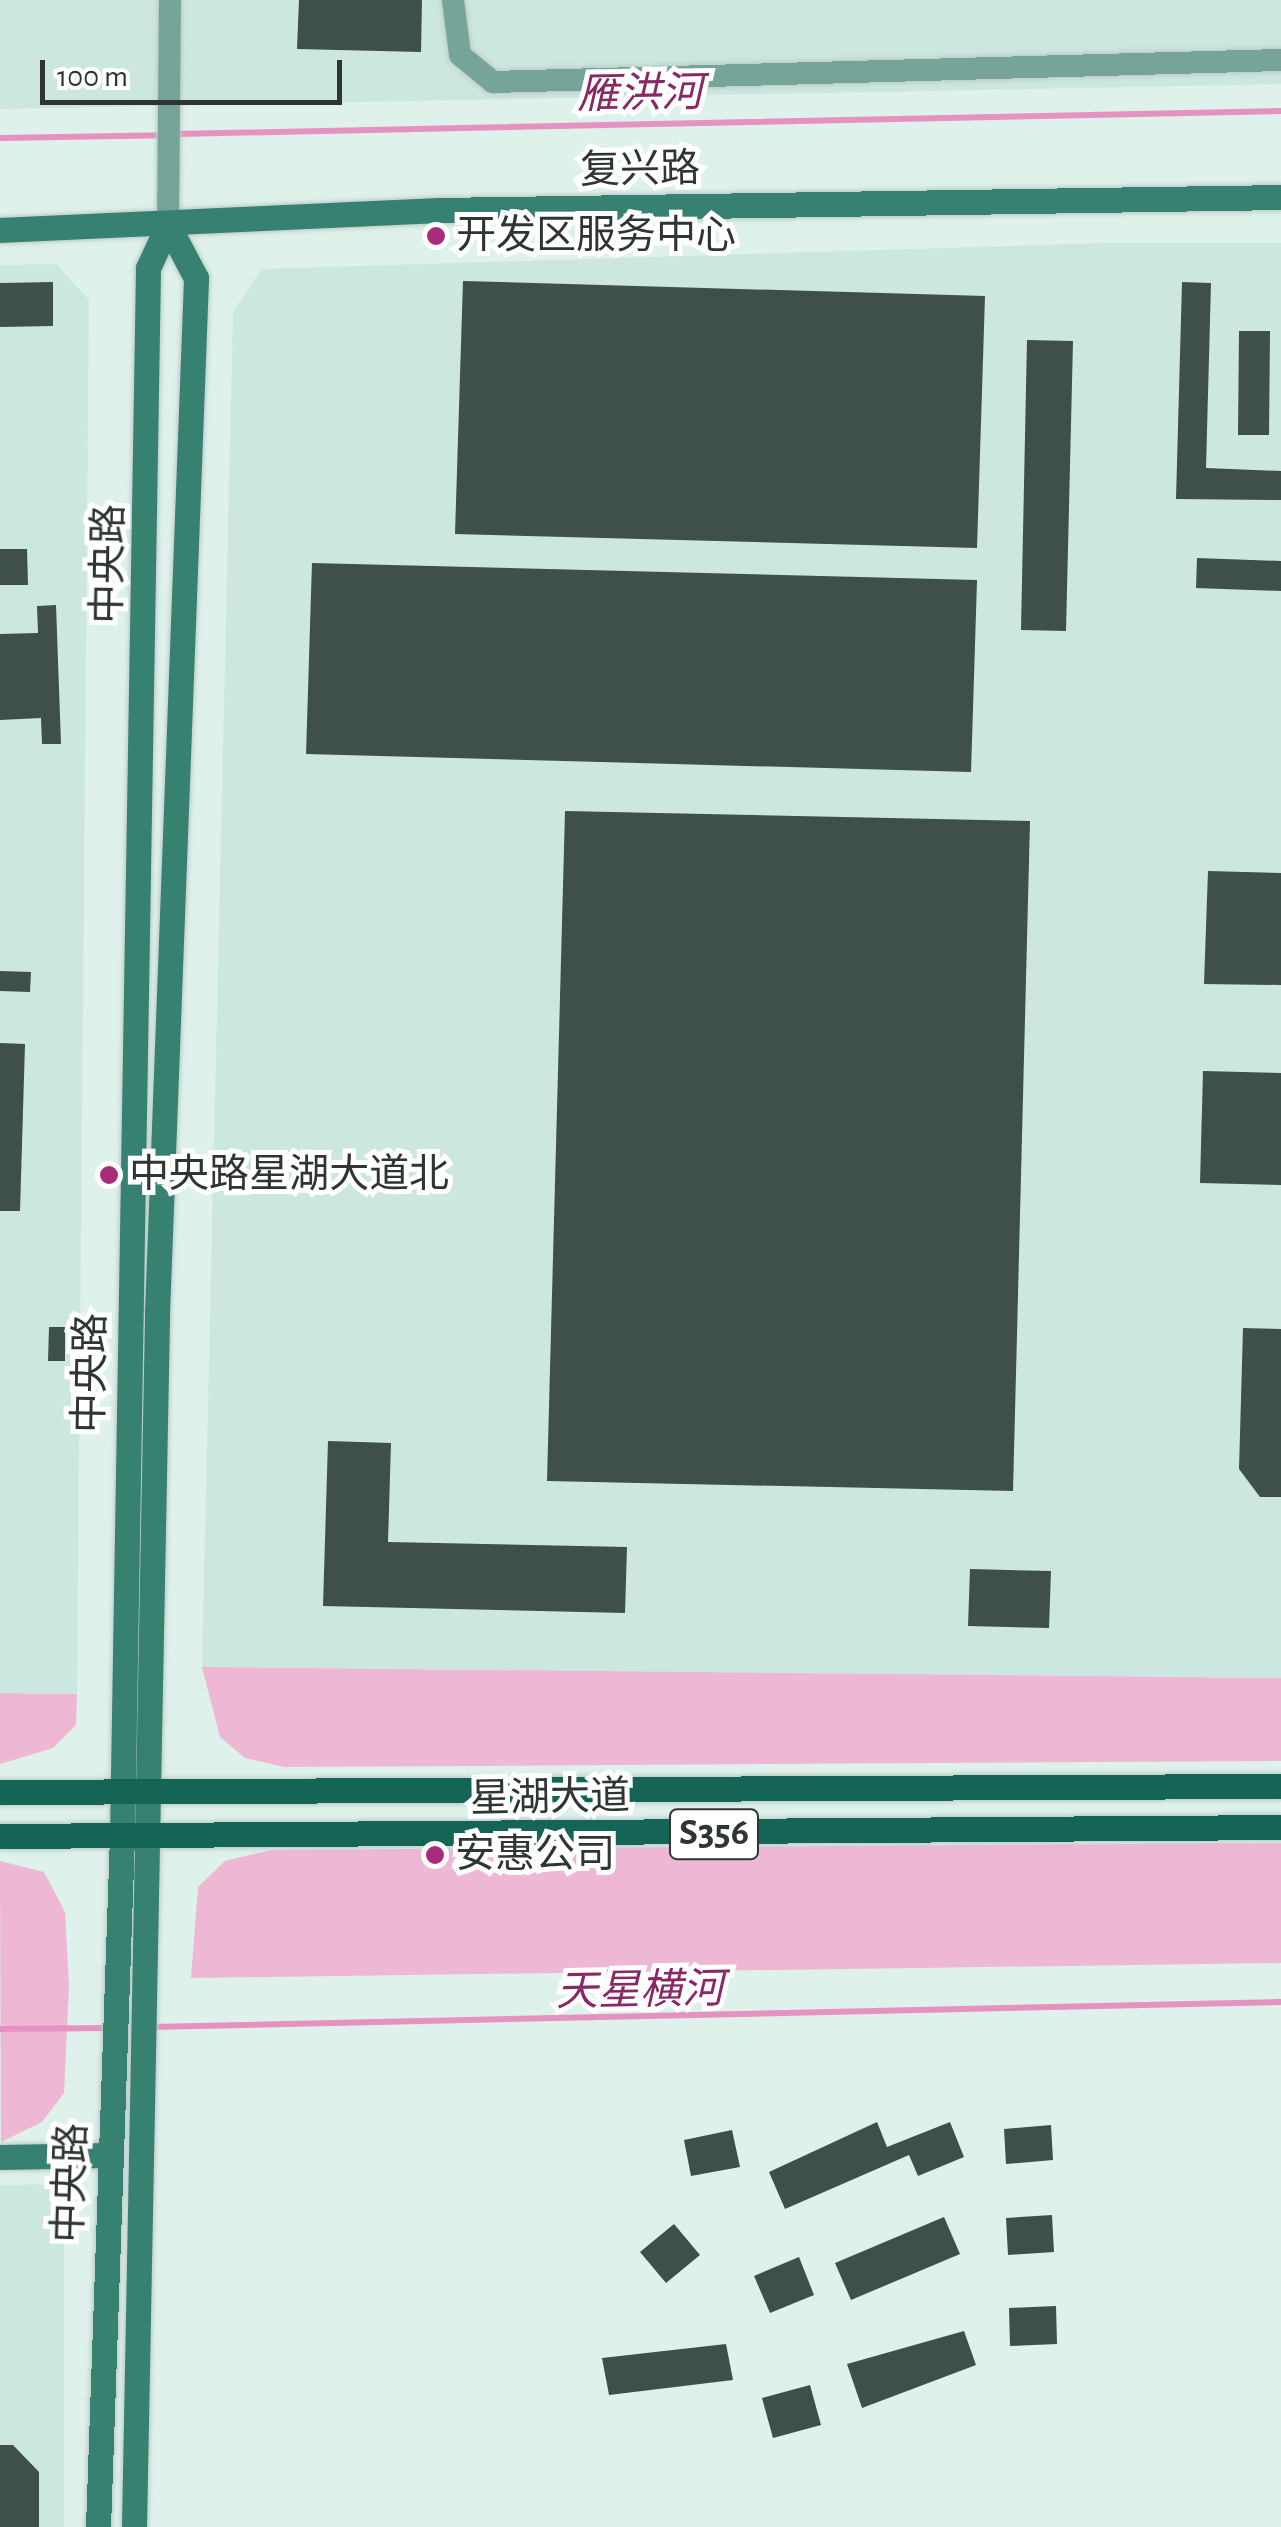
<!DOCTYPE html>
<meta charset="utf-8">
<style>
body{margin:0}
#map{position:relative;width:1281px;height:2527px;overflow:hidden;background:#def1eb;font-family:"Alegreya Sans","Noto Sans SC",sans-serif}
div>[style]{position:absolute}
.built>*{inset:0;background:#cce7df}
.green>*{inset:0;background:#eeb8d4}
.stream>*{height:6px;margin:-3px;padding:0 3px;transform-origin:3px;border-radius:3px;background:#e692c0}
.building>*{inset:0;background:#3f4f4a}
.roads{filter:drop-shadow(0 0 2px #bbcbc6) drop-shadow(0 0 2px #bbcbc6)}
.street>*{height:22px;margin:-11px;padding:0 11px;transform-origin:11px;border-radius:11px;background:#77a498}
.secondary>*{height:25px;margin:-12.5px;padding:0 12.5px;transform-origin:12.5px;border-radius:12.5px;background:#378171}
.primary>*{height:25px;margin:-12.5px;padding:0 12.5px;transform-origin:12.5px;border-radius:12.5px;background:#146555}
.dots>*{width:28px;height:28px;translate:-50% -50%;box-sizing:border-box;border:5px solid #fff;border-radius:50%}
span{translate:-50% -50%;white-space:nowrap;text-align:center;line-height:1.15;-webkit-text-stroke:10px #fff;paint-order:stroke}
.shield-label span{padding:2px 8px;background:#fff;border:2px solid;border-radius:8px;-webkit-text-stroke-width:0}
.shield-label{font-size:38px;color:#2e3533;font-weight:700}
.street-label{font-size:40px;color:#2e3533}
.poi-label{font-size:40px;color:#2e3533}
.left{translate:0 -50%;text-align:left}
.water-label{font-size:42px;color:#882864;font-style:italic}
.scale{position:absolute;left:40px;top:60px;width:302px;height:45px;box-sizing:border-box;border:5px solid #2e3533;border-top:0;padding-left:12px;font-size:30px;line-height:35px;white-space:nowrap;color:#2e3533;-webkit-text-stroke:8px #fff;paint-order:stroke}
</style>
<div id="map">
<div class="built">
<div style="clip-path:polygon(0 0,1281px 0,1281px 84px,0 109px)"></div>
<div style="clip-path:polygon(1104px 243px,1281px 243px,1281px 1678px,202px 1667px,233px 312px,262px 269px)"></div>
<div style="clip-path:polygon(56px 264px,89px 300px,77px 1694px,0 1693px,0 265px)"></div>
<div style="clip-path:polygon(64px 2184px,64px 2527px,0 2527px,0 2185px)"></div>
</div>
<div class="green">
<div style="clip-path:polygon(202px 1667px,1281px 1678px,1281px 1761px,284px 1767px,245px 1758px,220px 1737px)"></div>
<div style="clip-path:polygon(0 1693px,77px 1694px,76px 1725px,53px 1748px,0 1764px)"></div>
<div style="clip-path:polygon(1281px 1843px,1281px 1963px,191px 1978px,198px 1887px,225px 1861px,271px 1850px)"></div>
<div style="clip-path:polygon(0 1861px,44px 1872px,65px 1912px,69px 1986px,64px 2093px,42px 2122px,1px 2142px)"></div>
</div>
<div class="stream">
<div style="left:176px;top:134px;width:1105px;rotate:-1.19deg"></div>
<div style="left:0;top:138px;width:164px;rotate:-1deg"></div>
<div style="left:151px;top:2027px;width:1130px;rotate:-1.27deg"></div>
<div style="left:0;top:2029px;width:109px;rotate:-0.5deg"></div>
</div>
<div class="building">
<div style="clip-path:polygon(299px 0,422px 0,421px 52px,297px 49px)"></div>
<div style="clip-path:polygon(463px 281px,985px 296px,977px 548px,455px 534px)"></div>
<div style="clip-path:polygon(53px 282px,53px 326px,0 327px,0 283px)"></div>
<div style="clip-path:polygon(1182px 282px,1211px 283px,1206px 468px,1281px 471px,1281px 500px,1176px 499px)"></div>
<div style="clip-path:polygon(1239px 331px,1270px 331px,1269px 435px,1238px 435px)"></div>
<div style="clip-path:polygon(1027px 340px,1073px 341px,1066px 631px,1021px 630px)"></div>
<div style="clip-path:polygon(0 549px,27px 549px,28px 585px,0 585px)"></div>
<div style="clip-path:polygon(1197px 558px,1281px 561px,1281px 591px,1196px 588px)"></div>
<div style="clip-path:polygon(312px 563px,977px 580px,971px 772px,306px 754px)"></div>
<div style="clip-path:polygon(56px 605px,61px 744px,42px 744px,41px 718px,0 720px,0 634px,38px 633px,37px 606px)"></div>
<div style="clip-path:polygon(565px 811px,1030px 821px,1013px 1491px,547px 1481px)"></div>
<div style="clip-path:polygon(1208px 871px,1281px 873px,1281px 985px,1204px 984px)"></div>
<div style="clip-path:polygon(0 971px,31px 972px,30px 992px,0 991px)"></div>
<div style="clip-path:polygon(0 1043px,25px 1044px,20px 1211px,0 1211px)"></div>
<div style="clip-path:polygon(1203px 1071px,1281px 1073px,1281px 1185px,1200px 1183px)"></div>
<div style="clip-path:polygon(49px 1327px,65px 1327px,65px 1361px,48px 1361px)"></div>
<div style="clip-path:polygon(1243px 1328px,1281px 1329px,1281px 1497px,1260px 1497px,1239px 1469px)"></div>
<div style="clip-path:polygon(328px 1441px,391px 1443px,388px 1542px,627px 1547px,625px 1613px,323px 1606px)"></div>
<div style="clip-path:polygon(970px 1569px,1051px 1571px,1049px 1628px,968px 1626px)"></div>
<div style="clip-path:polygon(877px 2122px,887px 2147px,950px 2122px,964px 2157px,918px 2176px,909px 2155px,785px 2209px,769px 2172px)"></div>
<div style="clip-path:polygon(1051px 2125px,1053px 2160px,1006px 2164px,1004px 2129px)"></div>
<div style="clip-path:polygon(732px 2130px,740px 2167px,691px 2176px,684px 2140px)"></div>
<div style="clip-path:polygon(1052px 2215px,1054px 2252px,1008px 2255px,1006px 2218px)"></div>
<div style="clip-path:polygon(944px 2217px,960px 2254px,851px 2300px,835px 2263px)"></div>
<div style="clip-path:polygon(674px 2224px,700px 2255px,666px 2283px,640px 2252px)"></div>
<div style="clip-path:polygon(799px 2257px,814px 2295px,770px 2313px,754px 2276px)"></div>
<div style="clip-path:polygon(1056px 2306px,1057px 2344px,1010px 2346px,1009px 2308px)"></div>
<div style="clip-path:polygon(964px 2331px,976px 2365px,862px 2408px,847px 2364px)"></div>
<div style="clip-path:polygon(726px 2344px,733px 2380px,609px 2395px,602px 2358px)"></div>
<div style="clip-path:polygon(810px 2385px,821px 2425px,773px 2438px,762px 2398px)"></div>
<div style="clip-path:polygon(0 2445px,13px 2445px,39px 2472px,39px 2527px,0 2527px)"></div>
</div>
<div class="roads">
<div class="street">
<div style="left:453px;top:0;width:55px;rotate:82.7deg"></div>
<div style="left:460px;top:55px;width:43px;rotate:39.3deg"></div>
<div style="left:493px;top:82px;width:788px;rotate:-1.6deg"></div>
<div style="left:168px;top:225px;width:225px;rotate:-89.5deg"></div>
</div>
<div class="secondary">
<div style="left:0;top:230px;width:438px;rotate:-2.6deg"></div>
<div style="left:438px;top:210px;width:843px;rotate:-0.88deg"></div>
<div style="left:0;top:2157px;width:109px;rotate:-1.1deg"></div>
<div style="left:98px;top:2527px;width:690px;rotate:-88.01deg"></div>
<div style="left:122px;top:1837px;width:1569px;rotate:-89.05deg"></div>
<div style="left:148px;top:268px;width:47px;rotate:-65.1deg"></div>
<div style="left:134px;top:2527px;width:1214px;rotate:-88.91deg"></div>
<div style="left:157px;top:1313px;width:1036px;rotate:-87.84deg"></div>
<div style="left:196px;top:278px;width:60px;rotate:-117.8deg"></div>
</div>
<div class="primary">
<div style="left:0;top:1792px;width:1281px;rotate:-0.27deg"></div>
<div style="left:0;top:1836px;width:1281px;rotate:-0.4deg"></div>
</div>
</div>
<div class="dots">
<div style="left:436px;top:236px;background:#a92b7c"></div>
<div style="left:109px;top:1175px;background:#a92b7c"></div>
<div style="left:435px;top:1855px;background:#a92b7c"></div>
</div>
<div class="shield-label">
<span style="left:714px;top:1834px">S356</span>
</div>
<div class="street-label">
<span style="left:640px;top:170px;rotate:-1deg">复兴路</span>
<span style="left:109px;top:564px;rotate:-89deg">中央路</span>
<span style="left:91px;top:1373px;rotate:-89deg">中央路</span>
<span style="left:550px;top:1798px;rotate:-1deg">星湖大道</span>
<span style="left:71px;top:2183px;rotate:-88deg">中央路</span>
</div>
<div class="poi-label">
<span class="left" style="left:456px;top:236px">开发区服务中心</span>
<span class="left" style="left:129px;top:1175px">中央路星湖大道北</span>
<span class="left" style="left:455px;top:1855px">安惠公司</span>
</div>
<div class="water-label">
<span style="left:640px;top:94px;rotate:-1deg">雁洪河</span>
<span style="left:640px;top:1991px;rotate:-1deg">天星横河</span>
</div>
<div class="scale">100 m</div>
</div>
